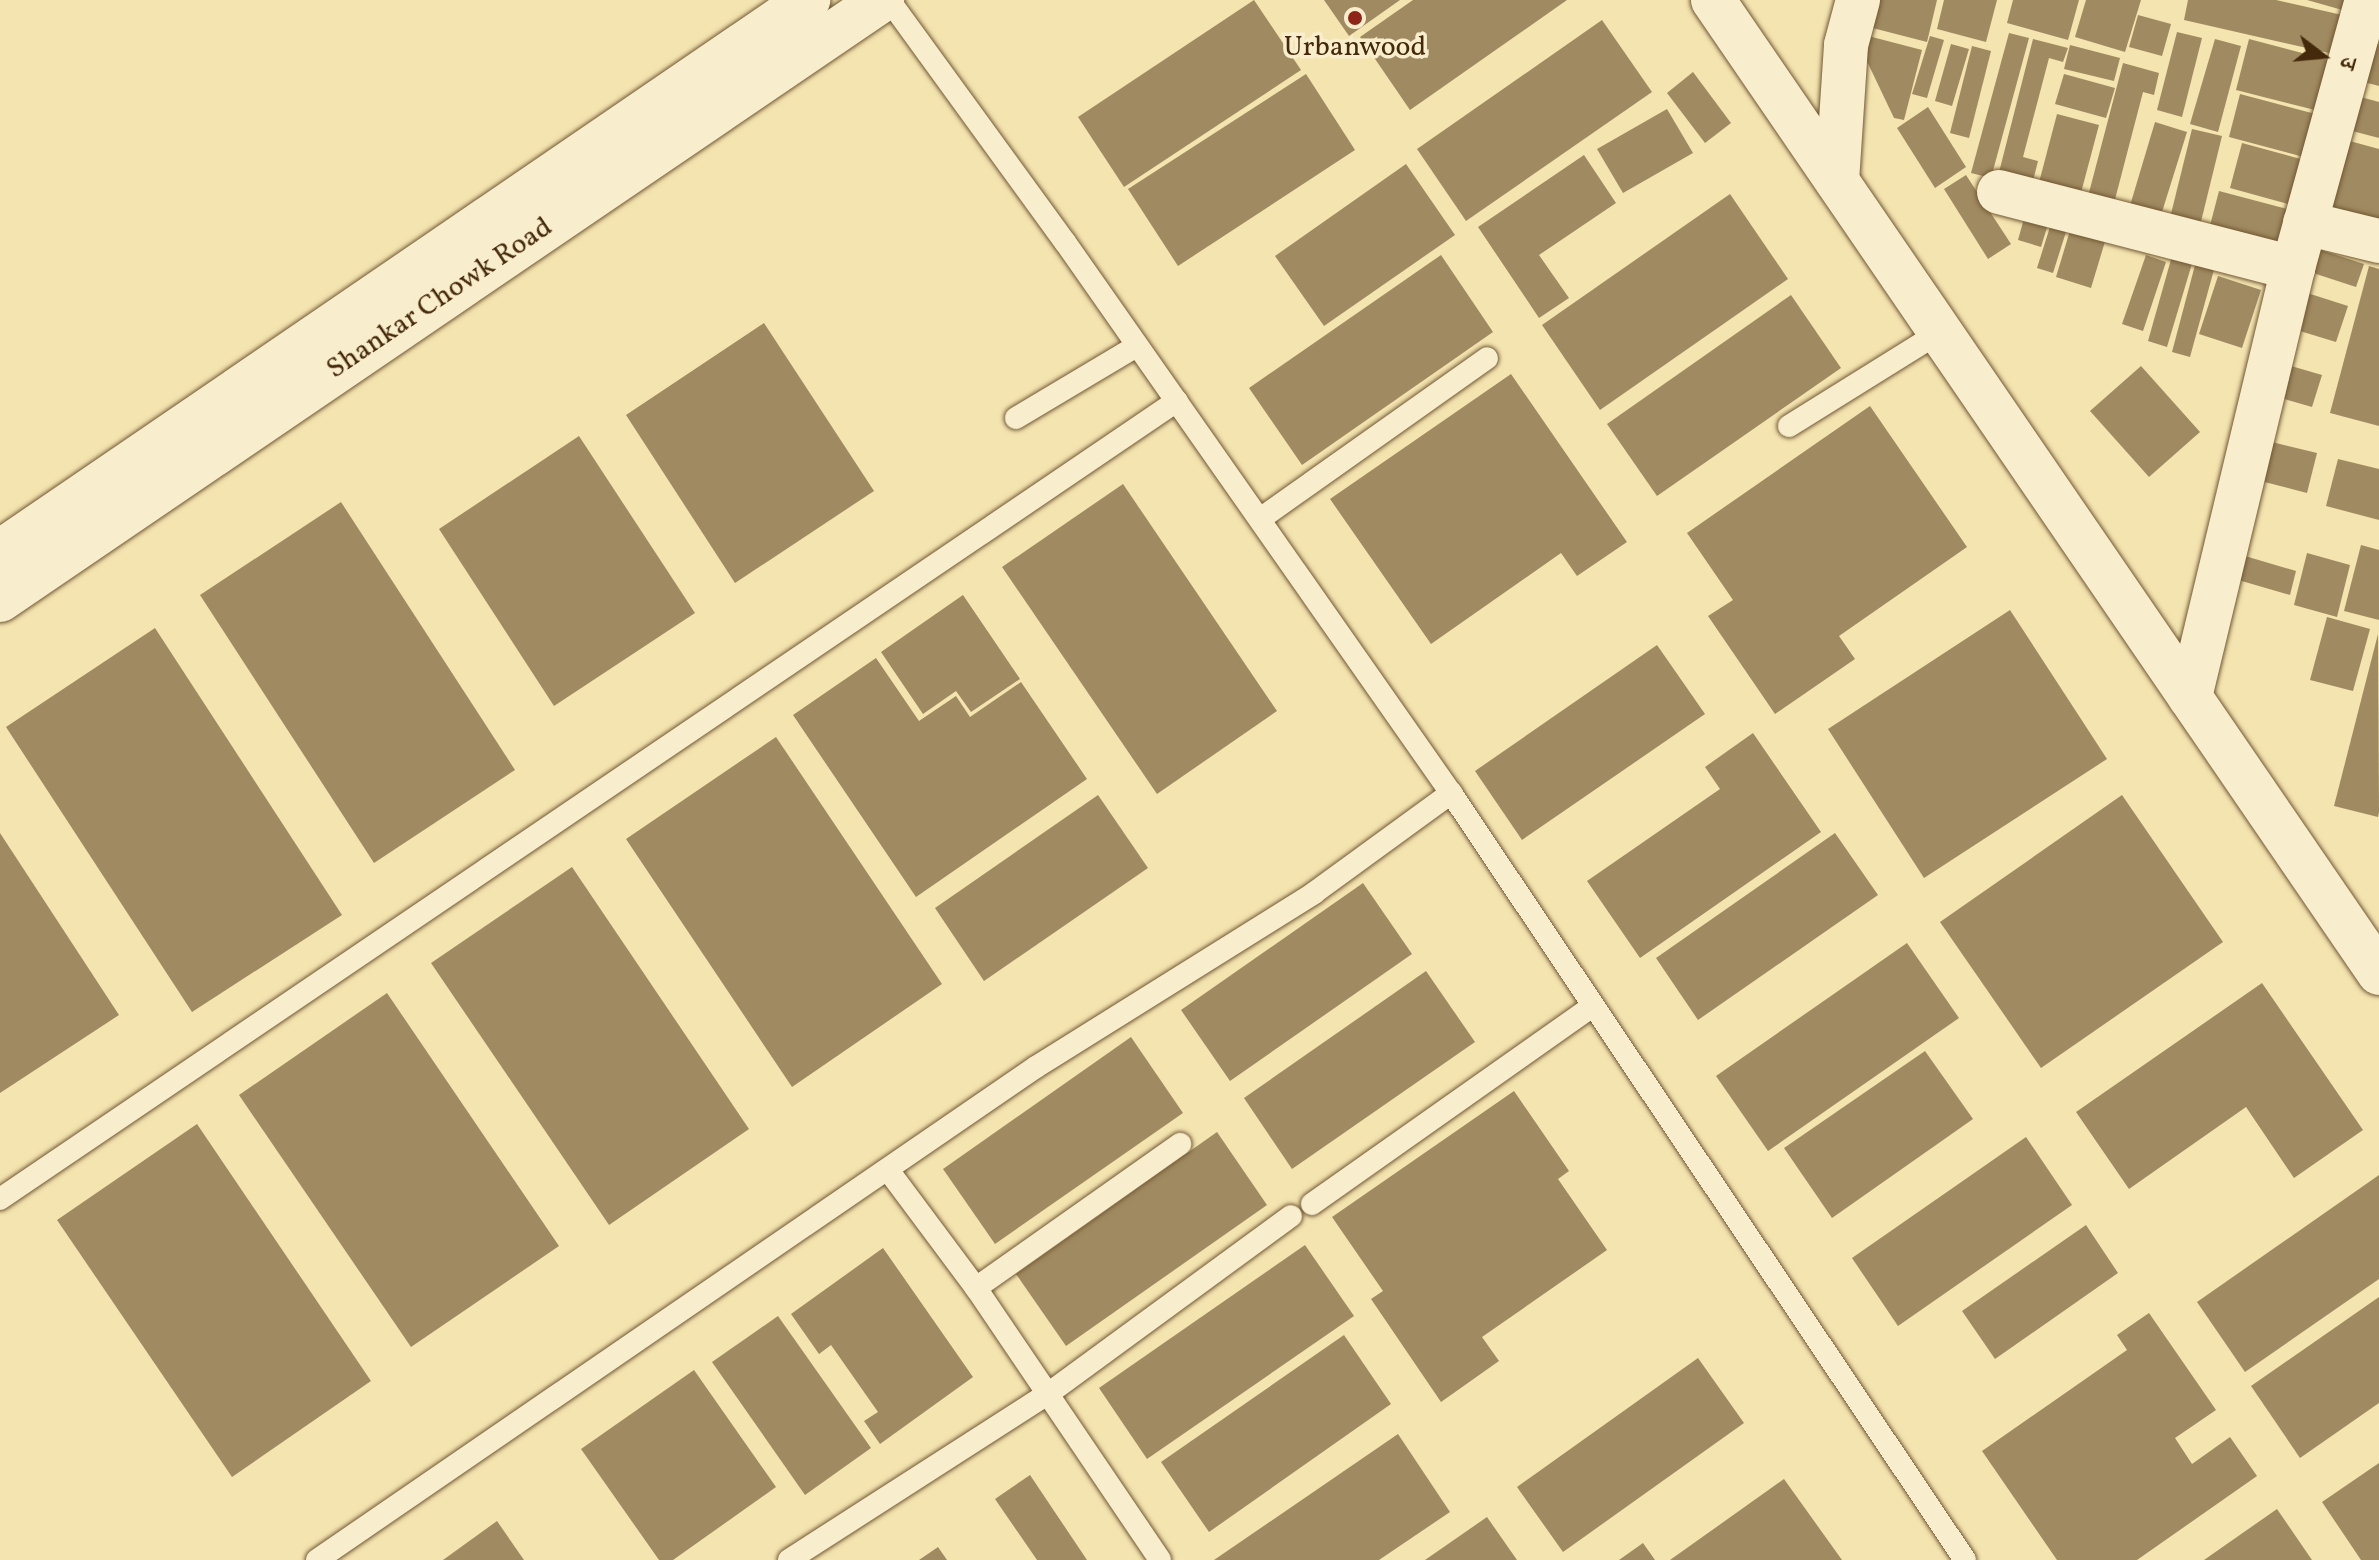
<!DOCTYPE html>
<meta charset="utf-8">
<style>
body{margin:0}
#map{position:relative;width:2379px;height:1560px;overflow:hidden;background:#f4e4b0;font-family:Vollkorn,"Noto Serif Devanagari",serif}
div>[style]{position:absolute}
.building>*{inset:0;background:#a08a61}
.roads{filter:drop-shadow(0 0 2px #715834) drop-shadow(0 0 2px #715834)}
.service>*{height:22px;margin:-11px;padding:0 11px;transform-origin:11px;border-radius:11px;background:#f8edcc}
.minor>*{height:44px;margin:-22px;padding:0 22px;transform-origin:22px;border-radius:22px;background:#f8edcc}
.tertiary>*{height:44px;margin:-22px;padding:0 22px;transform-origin:22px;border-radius:22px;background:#f8edcc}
.secondary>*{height:44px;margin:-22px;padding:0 22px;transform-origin:22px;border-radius:22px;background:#f8edcc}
.dots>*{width:22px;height:22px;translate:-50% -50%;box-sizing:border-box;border:4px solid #f8edcc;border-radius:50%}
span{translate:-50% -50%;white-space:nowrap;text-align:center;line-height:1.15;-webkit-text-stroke:7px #f8edcc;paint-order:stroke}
.poi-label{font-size:28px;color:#45290b}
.street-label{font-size:28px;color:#45290b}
.north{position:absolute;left:2283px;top:16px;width:80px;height:80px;-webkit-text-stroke:6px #f8edcc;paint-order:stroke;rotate:106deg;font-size:22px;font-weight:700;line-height:32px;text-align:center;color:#45290b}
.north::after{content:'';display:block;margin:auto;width:28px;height:36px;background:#45290b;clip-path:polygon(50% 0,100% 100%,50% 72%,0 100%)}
</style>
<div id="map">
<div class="building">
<div style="clip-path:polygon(1254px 0,1301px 70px,1124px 187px,1078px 117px)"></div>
<div style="clip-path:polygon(1324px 0,1400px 0,1349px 36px)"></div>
<div style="clip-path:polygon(1413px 0,1567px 0,1410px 110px,1360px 37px)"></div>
<div style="clip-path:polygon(1868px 0,1937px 0,1927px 42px,1861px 25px)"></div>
<div style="clip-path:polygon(1944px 0,1997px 0,1986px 42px,1937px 29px)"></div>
<div style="clip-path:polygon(2013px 0,2079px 0,2068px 40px,2007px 23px)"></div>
<div style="clip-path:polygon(2086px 0,2141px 0,2125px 52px,2075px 37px)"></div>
<div style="clip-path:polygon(2188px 0,2276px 0,2351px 17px,2342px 56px,2184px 20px)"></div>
<div style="clip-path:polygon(2307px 0,2356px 0,2353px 13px)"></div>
<div style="clip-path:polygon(2138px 15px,2171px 24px,2162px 56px,2129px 47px)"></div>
<div style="clip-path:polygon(1602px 20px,1652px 92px,1466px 221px,1417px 149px)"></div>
<div style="clip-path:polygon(1853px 32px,1922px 50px,1904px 120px,1894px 118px)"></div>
<div style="clip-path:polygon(2177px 32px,2202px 38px,2182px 117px,2157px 110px)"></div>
<div style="clip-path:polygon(2009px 33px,2029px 38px,1991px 178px,1971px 173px)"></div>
<div style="clip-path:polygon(1930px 36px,1944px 40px,1927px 98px,1912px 94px)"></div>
<div style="clip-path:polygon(2033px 39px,2068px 48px,2063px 62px,2049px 58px,2023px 157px,2038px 161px,2030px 193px,1996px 184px)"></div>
<div style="clip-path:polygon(2215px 39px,2241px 46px,2218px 132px,2190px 124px)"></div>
<div style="clip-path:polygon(2249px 39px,2340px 63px,2327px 113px,2236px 90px)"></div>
<div style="clip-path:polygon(2360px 39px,2379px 44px,2379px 86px,2349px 78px)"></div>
<div style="clip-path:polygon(1951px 44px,1969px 49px,1952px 106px,1935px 101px)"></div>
<div style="clip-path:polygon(2070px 45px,2120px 58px,2114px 81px,2064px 69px)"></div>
<div style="clip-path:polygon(1972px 46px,1991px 51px,1969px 138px,1950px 133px)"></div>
<div style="clip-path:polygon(2123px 63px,2159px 73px,2154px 95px,2143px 92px,2112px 211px,2086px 204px)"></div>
<div style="clip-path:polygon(1693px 72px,1731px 123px,1705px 143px,1667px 93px)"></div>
<div style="clip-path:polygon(1306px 74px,1355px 150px,1178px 266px,1128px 189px)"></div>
<div style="clip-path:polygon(2064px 74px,2115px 88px,2106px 118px,2055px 104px)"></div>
<div style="clip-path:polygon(2346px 93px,2379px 102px,2379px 138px,2337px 127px)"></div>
<div style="clip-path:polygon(2240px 94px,2327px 117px,2315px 160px,2229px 137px)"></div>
<div style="clip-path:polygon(1928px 107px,1966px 167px,1935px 188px,1897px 128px)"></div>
<div style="clip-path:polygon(1667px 109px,1693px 153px,1623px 193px,1597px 149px)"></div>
<div style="clip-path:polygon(2057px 114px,2099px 125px,2078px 204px,2036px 194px)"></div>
<div style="clip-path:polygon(2155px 122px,2187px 132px,2157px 228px,2126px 219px)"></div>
<div style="clip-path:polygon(2192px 129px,2222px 136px,2196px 242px,2166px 234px)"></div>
<div style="clip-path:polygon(2335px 137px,2379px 149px,2379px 228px,2314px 210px)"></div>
<div style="clip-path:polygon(2242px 143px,2315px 163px,2302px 208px,2230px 188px)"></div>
<div style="clip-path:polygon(1584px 155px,1616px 203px,1539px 255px,1569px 298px,1539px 318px,1478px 227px)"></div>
<div style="clip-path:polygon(1406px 164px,1455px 235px,1324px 326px,1275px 256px)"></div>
<div style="clip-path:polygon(1966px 175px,2011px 244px,1988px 259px,1944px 189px)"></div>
<div style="clip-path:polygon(2219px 191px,2302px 213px,2289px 259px,2207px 237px)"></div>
<div style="clip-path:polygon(1730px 194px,1788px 279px,1600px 410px,1542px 325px)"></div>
<div style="clip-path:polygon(2028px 204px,2052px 211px,2041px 247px,2018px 240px)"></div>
<div style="clip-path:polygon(2055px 211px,2071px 216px,2053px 273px,2037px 268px)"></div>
<div style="clip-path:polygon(2075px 214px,2110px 225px,2091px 288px,2056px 277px)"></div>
<div style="clip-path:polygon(2197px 247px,2167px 347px,2148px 341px,2172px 256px)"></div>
<div style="clip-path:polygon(2315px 248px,2364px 264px,2356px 287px,2307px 271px)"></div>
<div style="clip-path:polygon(2199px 250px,2218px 255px,2190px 357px,2172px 352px)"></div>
<div style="clip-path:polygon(1441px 255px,1493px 332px,1302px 465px,1249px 388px)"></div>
<div style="clip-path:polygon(2146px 255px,2166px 262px,2143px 331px,2122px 324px)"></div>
<div style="clip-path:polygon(2369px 266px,2379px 269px,2379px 426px,2330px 413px)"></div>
<div style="clip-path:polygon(2218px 276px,2261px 290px,2242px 348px,2199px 334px)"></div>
<div style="clip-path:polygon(2301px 291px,2348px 306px,2336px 342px,2290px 328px)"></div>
<div style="clip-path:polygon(1791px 295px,1841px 368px,1657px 496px,1607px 424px)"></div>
<div style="clip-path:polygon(764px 323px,874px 491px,735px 583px,626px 415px)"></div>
<div style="clip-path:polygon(2284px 364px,2322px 375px,2312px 407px,2274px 396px)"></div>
<div style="clip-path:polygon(2141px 366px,2200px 432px,2149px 477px,2090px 411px)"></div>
<div style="clip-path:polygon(1511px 374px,1627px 542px,1577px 576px,1561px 553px,1431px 644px,1330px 499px)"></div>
<div style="clip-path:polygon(1870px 406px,1967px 547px,1839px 636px,1855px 659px,1775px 714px,1708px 616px,1733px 600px,1687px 533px)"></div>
<div style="clip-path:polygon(579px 436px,695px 613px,554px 706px,439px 529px)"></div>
<div style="clip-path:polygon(2260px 439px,2317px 453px,2307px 493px,2249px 478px)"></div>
<div style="clip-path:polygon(2338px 459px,2379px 469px,2379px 520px,2326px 506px)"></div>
<div style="clip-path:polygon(1123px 484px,1277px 711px,1157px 794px,1002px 567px)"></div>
<div style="clip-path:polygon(341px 502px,515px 770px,374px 863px,200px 595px)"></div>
<div style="clip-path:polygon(2361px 545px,2379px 550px,2379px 620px,2344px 611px)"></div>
<div style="clip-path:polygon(2235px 553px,2296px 571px,2290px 595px,2228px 577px)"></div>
<div style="clip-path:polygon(2307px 553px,2350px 565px,2337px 617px,2294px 605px)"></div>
<div style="clip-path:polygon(963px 595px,1020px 679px,971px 712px,956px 691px,923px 714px,881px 652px)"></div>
<div style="clip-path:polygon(2010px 610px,2107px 759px,1924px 878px,1828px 729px)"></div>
<div style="clip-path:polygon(2327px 617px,2370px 629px,2353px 691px,2310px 680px)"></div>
<div style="clip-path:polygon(155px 628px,342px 915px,192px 1012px,6px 727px)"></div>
<div style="clip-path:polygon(2378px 634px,2379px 812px,2378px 817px,2334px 806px)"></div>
<div style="clip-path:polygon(1657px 645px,1705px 714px,1522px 840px,1475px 771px)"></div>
<div style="clip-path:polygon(876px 658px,919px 721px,956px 696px,970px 717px,1021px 682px,1087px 779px,916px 897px,793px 715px)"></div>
<div style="clip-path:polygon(1753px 733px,1821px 832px,1640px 958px,1587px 881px,1720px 789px,1705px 767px)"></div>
<div style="clip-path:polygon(776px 737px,942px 984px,792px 1087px,626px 839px)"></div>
<div style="clip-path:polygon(1098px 795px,1148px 868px,984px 981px,935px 908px)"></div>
<div style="clip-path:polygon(2122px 795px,2223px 942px,2041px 1068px,1940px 922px)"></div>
<div style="clip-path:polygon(0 833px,119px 1015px,0 1093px)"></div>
<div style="clip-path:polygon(1835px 833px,1878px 895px,1698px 1020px,1656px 958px)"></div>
<div style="clip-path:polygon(572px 867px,749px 1129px,609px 1225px,431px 963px)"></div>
<div style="clip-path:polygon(1363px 883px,1412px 954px,1230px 1081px,1181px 1010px)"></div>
<div style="clip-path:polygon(1907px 943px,1959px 1018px,1768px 1151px,1716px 1076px)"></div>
<div style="clip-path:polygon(1426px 971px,1475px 1042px,1292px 1169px,1244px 1098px)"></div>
<div style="clip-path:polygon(2262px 983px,2363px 1130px,2294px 1178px,2246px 1107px,2129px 1189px,2076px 1112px)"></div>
<div style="clip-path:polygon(387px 993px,559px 1246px,411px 1347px,239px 1095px)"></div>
<div style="clip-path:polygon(1131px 1037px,1183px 1113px,995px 1244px,943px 1169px)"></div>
<div style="clip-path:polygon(1925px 1051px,1973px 1119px,1832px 1218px,1784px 1148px)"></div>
<div style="clip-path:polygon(1514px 1091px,1569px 1171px,1558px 1179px,1607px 1250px,1482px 1337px,1499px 1361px,1441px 1402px,1371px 1299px,1383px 1291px,1332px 1217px)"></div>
<div style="clip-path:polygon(197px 1124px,371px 1381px,232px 1477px,57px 1220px)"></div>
<div style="clip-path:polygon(1217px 1132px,1267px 1205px,1066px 1346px,1016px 1274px)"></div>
<div style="clip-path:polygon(2026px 1137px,2072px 1205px,1898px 1326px,1852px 1258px)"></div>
<div style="clip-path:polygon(2379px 1175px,2379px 1279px,2245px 1372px,2197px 1302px)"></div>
<div style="clip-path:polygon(2086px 1225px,2118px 1273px,1995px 1359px,1962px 1311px)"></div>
<div style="clip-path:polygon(1305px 1245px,1354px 1316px,1147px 1459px,1099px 1388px)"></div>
<div style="clip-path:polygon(883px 1248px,973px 1377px,880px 1444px,864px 1421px,878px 1412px,831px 1345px,819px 1354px,791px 1314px)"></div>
<div style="clip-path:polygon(2379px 1297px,2379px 1403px,2300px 1458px,2251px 1386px)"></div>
<div style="clip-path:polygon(2149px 1313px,2216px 1410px,2175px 1438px,2192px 1464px,2230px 1437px,2257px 1476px,2137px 1560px,2057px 1560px,1982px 1451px,2127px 1350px,2117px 1335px)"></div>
<div style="clip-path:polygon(778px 1316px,871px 1448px,805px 1495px,712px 1362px)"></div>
<div style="clip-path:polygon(1344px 1335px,1391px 1404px,1209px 1532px,1161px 1462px)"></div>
<div style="clip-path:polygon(1698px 1358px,1744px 1423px,1563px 1552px,1517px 1487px)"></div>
<div style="clip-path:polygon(694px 1370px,776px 1487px,673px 1560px,659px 1560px,581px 1449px)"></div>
<div style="clip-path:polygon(1398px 1434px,1450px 1512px,1379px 1560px,1214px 1560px)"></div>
<div style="clip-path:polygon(2379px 1463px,2379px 1560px,2361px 1560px,2322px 1502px)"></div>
<div style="clip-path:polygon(1030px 1475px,1087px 1560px,1037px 1560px,995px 1499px)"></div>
<div style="clip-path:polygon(1784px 1479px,1842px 1560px,1670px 1560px)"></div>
<div style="clip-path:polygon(2277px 1509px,2312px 1560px,2204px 1560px)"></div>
<div style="clip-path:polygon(1487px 1517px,1517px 1560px,1425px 1560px)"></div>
<div style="clip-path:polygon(497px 1521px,524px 1560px,443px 1560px)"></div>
<div style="clip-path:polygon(1643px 1543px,1655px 1560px,1619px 1560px)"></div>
<div style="clip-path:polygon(938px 1547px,947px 1560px,919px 1560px)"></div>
</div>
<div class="roads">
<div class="service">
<div style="left:889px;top:0;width:299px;rotate:54deg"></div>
<div style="left:1065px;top:242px;width:673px;rotate:54.99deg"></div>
<div style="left:1451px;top:793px;width:923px;rotate:56.17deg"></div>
<div style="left:1016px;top:418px;width:141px;rotate:-30.8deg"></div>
<div style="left:1789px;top:426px;width:178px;rotate:-31.9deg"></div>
<div style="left:1260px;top:519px;width:278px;rotate:-35.3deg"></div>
<div style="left:888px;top:1170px;width:147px;rotate:53.3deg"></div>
<div style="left:976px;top:1288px;width:328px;rotate:55.9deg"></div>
<div style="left:0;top:1199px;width:1422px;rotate:-34.14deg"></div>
<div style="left:1312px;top:1204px;width:344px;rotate:-35.2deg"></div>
<div style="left:976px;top:1288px;width:250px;rotate:-35.2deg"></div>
<div style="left:317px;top:1560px;width:872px;rotate:-34.44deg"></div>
<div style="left:1036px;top:1067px;width:328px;rotate:-32deg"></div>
<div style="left:1314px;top:893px;width:170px;rotate:-36.1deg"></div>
<div style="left:789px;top:1560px;width:308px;rotate:-32.7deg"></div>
<div style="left:1048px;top:1394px;width:301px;rotate:-36.2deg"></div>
</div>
<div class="minor">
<div style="left:1837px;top:181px;width:136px;rotate:-86.2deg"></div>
<div style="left:1846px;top:45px;width:47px;rotate:-75.1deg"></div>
<div style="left:1999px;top:192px;width:304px;rotate:14.5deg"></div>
<div style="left:2305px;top:223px;width:76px;rotate:13.7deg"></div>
<div style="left:2190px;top:697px;width:441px;rotate:-76.5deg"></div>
<div style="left:2293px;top:268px;width:278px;rotate:-74.6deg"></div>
</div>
<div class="tertiary">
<div style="left:1713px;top:0;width:1179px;rotate:55.61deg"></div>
</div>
<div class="secondary">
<div style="left:0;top:552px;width:979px;rotate:-34.34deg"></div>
<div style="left:0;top:600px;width:1067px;rotate:-34.23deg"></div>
</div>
</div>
<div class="dots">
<div style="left:1355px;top:18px;background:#8f2418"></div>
</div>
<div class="poi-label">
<span style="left:1355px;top:48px">Urbanwood</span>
</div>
<div class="street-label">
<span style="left:440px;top:299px;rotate:-34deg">Shankar Chowk Road</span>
</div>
<div class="north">उ</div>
</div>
